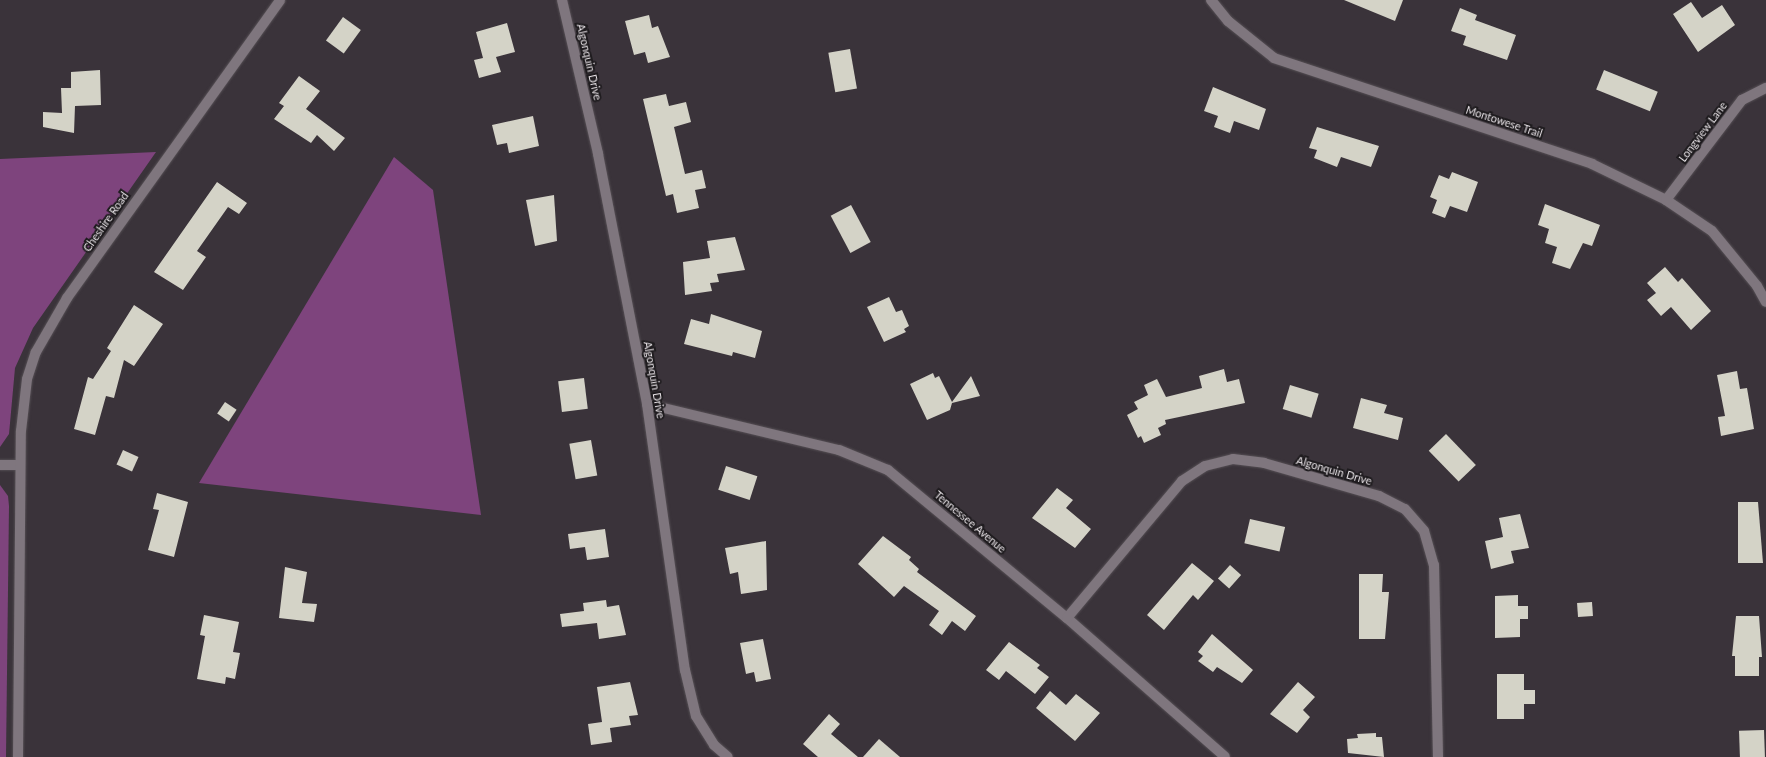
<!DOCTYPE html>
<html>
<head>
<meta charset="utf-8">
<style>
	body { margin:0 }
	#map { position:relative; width:1766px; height:757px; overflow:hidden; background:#3a333a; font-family:Lato,sans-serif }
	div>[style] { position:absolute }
	.green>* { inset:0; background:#7e447d }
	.building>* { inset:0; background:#d4d3c7; transform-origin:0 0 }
	.roads { filter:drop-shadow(0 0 1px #554f54) drop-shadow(0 0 1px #554f54) }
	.minor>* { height:10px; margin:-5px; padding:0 5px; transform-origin:5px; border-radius:5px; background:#7f767e }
	.tertiary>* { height:10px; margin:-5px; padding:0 5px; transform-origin:5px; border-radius:5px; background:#7f767e }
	span { translate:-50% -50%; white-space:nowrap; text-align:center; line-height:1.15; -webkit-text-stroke:4px #1f1c1f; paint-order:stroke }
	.street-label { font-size:11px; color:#e8e3e7 }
</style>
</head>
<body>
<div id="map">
	<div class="green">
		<i style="clip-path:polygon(156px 152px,33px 328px,15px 368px,9px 434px,0 447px,0 159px)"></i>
		<i style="clip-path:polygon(394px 157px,433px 190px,481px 515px,199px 483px)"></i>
		<i style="clip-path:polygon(0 485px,8px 496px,9px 506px,6px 757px,0 757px)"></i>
	</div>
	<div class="building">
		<i style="clip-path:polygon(1344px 0,1403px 0,1395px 21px)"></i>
		<i style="clip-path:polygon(1691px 2px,1702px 18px,1722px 5px,1735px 25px,1698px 52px,1673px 14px)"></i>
		<i style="clip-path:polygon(1460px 8px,1477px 15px,1475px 20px,1516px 35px,1507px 60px,1463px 45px,1466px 36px,1451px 31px)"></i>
		<i style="clip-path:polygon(649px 15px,652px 28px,658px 26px,670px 57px,648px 63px,645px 52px,634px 55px,625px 21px)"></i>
		<i style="left:343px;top:17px;width:22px;height:29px;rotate:36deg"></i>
		<i style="clip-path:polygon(507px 23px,515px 52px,496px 57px,501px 72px,479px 78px,474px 60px,483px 58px,476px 32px)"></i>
		<i style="left:850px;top:49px;width:40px;height:22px;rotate:80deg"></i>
		<i style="clip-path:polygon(100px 70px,101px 105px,75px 106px,74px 133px,43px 127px,43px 112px,62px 113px,61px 88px,71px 88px,71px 72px)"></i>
		<i style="left:1604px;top:70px;width:58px;height:21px;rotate:22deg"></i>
		<i style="clip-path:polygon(299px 76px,320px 91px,306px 109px,345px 138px,334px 151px,317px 135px,311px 143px,274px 119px,284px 106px,279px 103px)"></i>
		<i style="clip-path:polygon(1213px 87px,1266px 109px,1259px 130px,1234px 121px,1230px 133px,1214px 127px,1218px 116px,1204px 111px)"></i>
		<i style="clip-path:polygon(666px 94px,669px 106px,686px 102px,691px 122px,674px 127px,685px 174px,702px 170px,706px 188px,695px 190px,699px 208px,677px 213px,673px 194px,666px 196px,643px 99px)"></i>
		<i style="clip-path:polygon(533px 116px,539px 146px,509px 153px,507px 143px,497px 145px,492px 125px)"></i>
		<i style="clip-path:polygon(1317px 127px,1379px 146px,1371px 167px,1341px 157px,1337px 167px,1314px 158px,1317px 150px,1309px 148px)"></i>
		<i style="clip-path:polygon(1452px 172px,1478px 182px,1467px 212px,1450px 206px,1445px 218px,1432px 213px,1437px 200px,1430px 197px,1439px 175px,1449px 179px)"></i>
		<i style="clip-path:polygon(217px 182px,247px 203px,239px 214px,228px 207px,197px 251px,206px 257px,183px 290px,154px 272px)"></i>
		<i style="clip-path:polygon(554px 195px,557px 241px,535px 246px,526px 200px)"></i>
		<i style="clip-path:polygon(1545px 204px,1600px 225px,1592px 246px,1583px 243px,1570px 269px,1552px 263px,1557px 247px,1545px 243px,1549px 229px,1538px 225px)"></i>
		<i style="left:851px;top:205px;width:42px;height:23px;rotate:62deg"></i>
		<i style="clip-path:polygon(735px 237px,745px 270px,717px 274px,719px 282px,710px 283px,712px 291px,685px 295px,683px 262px,710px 258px,707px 241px)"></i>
		<i style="clip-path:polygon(1665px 267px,1678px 282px,1682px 278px,1711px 311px,1691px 330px,1671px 307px,1661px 316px,1647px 300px,1656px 293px,1647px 283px)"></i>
		<i style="clip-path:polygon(889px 297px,896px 312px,902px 310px,909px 326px,904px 329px,906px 332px,884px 342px,867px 307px)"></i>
		<i style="clip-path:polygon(134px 305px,163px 324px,134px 366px,124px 360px,114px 398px,106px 396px,95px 435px,74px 429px,88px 377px,93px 379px,111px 351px,107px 348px)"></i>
		<i style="clip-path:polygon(711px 314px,762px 331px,755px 358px,733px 352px,732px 356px,684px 344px,691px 319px,709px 324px)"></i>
		<i style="clip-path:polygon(1224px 369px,1227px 382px,1239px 379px,1245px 403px,1165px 420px,1166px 424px,1158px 428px,1161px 435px,1144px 443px,1141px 436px,1138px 438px,1127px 415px,1138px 409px,1134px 402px,1148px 395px,1144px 385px,1157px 379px,1166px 397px,1202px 388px,1199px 376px)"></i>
		<i style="clip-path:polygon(1737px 371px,1740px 389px,1747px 388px,1754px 429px,1721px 436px,1718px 417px,1725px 416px,1717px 375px)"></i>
		<i style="clip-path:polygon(933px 373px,935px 378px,939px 376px,952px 402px,971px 376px,980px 396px,952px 403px,950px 410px,927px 420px,910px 384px)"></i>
		<i style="left:584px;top:378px;width:31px;height:26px;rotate:83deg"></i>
		<i style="left:1290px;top:385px;width:30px;height:25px;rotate:17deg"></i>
		<i style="clip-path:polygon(1361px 398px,1387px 405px,1384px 413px,1403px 418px,1398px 440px,1353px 428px)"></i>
		<i style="left:225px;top:402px;width:14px;height:14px;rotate:34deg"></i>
		<i style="left:1446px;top:434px;width:43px;height:24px;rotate:46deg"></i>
		<i style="left:591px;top:440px;width:36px;height:22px;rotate:80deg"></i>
		<i style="left:123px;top:450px;width:17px;height:16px;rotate:24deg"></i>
		<i style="left:726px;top:466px;width:33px;height:25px;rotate:18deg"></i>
		<i style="clip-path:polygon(1057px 488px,1073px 500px,1066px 508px,1091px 529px,1075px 548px,1032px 518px)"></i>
		<i style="clip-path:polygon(157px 493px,188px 502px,174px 557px,148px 550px,159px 510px,153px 509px)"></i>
		<i style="clip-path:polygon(1738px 502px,1758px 502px,1763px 563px,1738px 563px)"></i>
		<i style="clip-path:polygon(1520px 514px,1529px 548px,1511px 551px,1514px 563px,1491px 569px,1485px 541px,1503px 537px,1499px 518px)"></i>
		<i style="left:1250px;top:519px;width:36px;height:25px;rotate:13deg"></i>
		<i style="clip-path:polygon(605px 529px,609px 557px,587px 560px,585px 547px,570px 549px,568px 534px)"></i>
		<i style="clip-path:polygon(883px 536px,911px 557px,909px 560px,919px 569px,917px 572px,976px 616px,965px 631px,952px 621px,942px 635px,929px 625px,939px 611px,904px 586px,894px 597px,858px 564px)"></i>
		<i style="clip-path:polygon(766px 541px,767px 590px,741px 594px,738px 572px,730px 574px,725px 548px)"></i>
		<i style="clip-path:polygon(1192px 563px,1214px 581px,1198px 600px,1193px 595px,1164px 630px,1147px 615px)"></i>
		<i style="left:1230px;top:565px;width:15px;height:18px;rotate:42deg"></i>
		<i style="clip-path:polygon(285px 567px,307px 572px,302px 603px,317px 604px,314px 622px,279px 618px)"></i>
		<i style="clip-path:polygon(1359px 574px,1383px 574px,1382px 592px,1389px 592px,1385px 639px,1359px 639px)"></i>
		<i style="clip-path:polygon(1518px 595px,1518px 606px,1528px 606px,1528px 619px,1520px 619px,1520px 637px,1495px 638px,1495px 596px)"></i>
		<i style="clip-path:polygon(606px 600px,607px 607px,619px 605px,626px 635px,599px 639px,597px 623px,562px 627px,560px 614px,584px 611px,583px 603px)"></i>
		<i style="left:1592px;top:602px;width:14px;height:15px;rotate:86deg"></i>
		<i style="clip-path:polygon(204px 615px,239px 622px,233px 652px,240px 653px,235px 679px,226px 677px,225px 684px,197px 679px,205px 636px,200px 635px)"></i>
		<i style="clip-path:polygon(1736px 616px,1759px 616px,1762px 657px,1759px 657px,1759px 676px,1735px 676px,1735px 656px,1732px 656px)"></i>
		<i style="clip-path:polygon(1212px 634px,1253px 670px,1242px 683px,1217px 667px,1213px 672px,1198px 661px,1203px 656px,1198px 652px)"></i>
		<i style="clip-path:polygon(763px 639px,771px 679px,756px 682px,754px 672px,746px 674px,740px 643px)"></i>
		<i style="clip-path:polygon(1009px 642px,1040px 665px,1037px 668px,1049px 677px,1035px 694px,1006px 671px,999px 680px,986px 670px)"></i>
		<i style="clip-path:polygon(1497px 674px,1524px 674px,1524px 690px,1535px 690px,1535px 704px,1524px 704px,1524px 719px,1497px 719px)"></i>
		<i style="clip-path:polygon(630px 682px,638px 715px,629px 716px,631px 725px,610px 728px,612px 742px,591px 745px,588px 724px,602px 722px,597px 687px)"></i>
		<i style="clip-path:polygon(1298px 682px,1315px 697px,1303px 710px,1310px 717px,1297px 733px,1270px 714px)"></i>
		<i style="clip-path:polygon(1050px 691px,1066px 705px,1076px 694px,1100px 713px,1075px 741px,1036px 708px)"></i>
		<i style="clip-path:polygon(829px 714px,840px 724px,831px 734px,858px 757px,818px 757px,803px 744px)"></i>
		<i style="left:1764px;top:730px;width:27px;height:25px;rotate:88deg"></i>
		<i style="clip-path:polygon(1376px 733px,1376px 737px,1382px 737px,1384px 757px,1348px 753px,1347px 739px,1358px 738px,1357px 734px)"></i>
		<i style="clip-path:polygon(879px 739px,900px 757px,863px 757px)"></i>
	</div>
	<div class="roads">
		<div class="minor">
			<i style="left:562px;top:0;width:158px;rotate:76.8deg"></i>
			<i style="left:598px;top:154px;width:255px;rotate:78.9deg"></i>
			<i style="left:647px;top:404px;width:269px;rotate:81.9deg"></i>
			<i style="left:685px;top:670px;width:47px;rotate:76.6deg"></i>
			<i style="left:696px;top:716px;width:34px;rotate:58deg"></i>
			<i style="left:714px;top:745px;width:18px;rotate:41deg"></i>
			<i style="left:1211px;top:0;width:27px;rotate:51deg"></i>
			<i style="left:1228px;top:21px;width:59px;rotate:38.8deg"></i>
			<i style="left:1274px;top:58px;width:335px;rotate:18.4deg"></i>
			<i style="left:1592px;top:164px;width:82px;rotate:25.9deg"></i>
			<i style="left:1666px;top:200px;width:55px;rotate:34deg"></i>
			<i style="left:1712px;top:231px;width:71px;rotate:50.7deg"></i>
			<i style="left:1757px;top:286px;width:18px;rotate:61deg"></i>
			<i style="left:1666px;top:200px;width:126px;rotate:-52.8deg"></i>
			<i style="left:1742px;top:100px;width:27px;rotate:-27deg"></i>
			<i style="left:647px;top:404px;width:197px;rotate:13.5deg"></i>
			<i style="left:839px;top:450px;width:53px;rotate:22.2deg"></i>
			<i style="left:888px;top:470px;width:232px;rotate:39.6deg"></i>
			<i style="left:1067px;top:618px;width:210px;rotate:41.3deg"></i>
			<i style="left:0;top:465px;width:20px"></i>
			<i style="left:1067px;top:618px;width:179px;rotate:-50deg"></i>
			<i style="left:1182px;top:481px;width:27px;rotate:-33deg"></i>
			<i style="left:1205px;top:466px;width:29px;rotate:-14deg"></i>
			<i style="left:1233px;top:459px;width:31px;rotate:7deg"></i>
			<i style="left:1264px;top:463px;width:120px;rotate:16deg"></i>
			<i style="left:1379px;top:496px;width:29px;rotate:27deg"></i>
			<i style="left:1405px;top:509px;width:29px;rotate:49deg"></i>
			<i style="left:1424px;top:531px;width:35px;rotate:74deg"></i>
			<i style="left:1434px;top:565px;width:192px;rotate:88.8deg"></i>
		</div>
		<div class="tertiary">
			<i style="left:18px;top:757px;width:326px;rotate:-89.5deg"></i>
			<i style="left:21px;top:431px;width:52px;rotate:-83.4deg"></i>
			<i style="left:27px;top:379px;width:28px;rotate:-72deg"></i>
			<i style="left:36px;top:352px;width:62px;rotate:-60.1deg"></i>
			<i style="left:67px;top:298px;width:366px;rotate:-54.4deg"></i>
		</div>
	</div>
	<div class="street-label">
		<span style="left:589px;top:62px;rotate:77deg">Algonquin Drive</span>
		<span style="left:1504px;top:122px;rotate:18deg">Montowese Trail</span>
		<span style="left:1703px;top:132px;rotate:-53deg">Longview Lane</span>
		<span style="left:106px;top:222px;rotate:-55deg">Cheshire Road</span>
		<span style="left:654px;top:380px;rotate:80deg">Algonquin Drive</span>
		<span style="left:1334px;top:471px;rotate:16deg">Algonquin Drive</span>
		<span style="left:970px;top:522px;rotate:40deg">Tennessee Avenue</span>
	</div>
</div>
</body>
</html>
